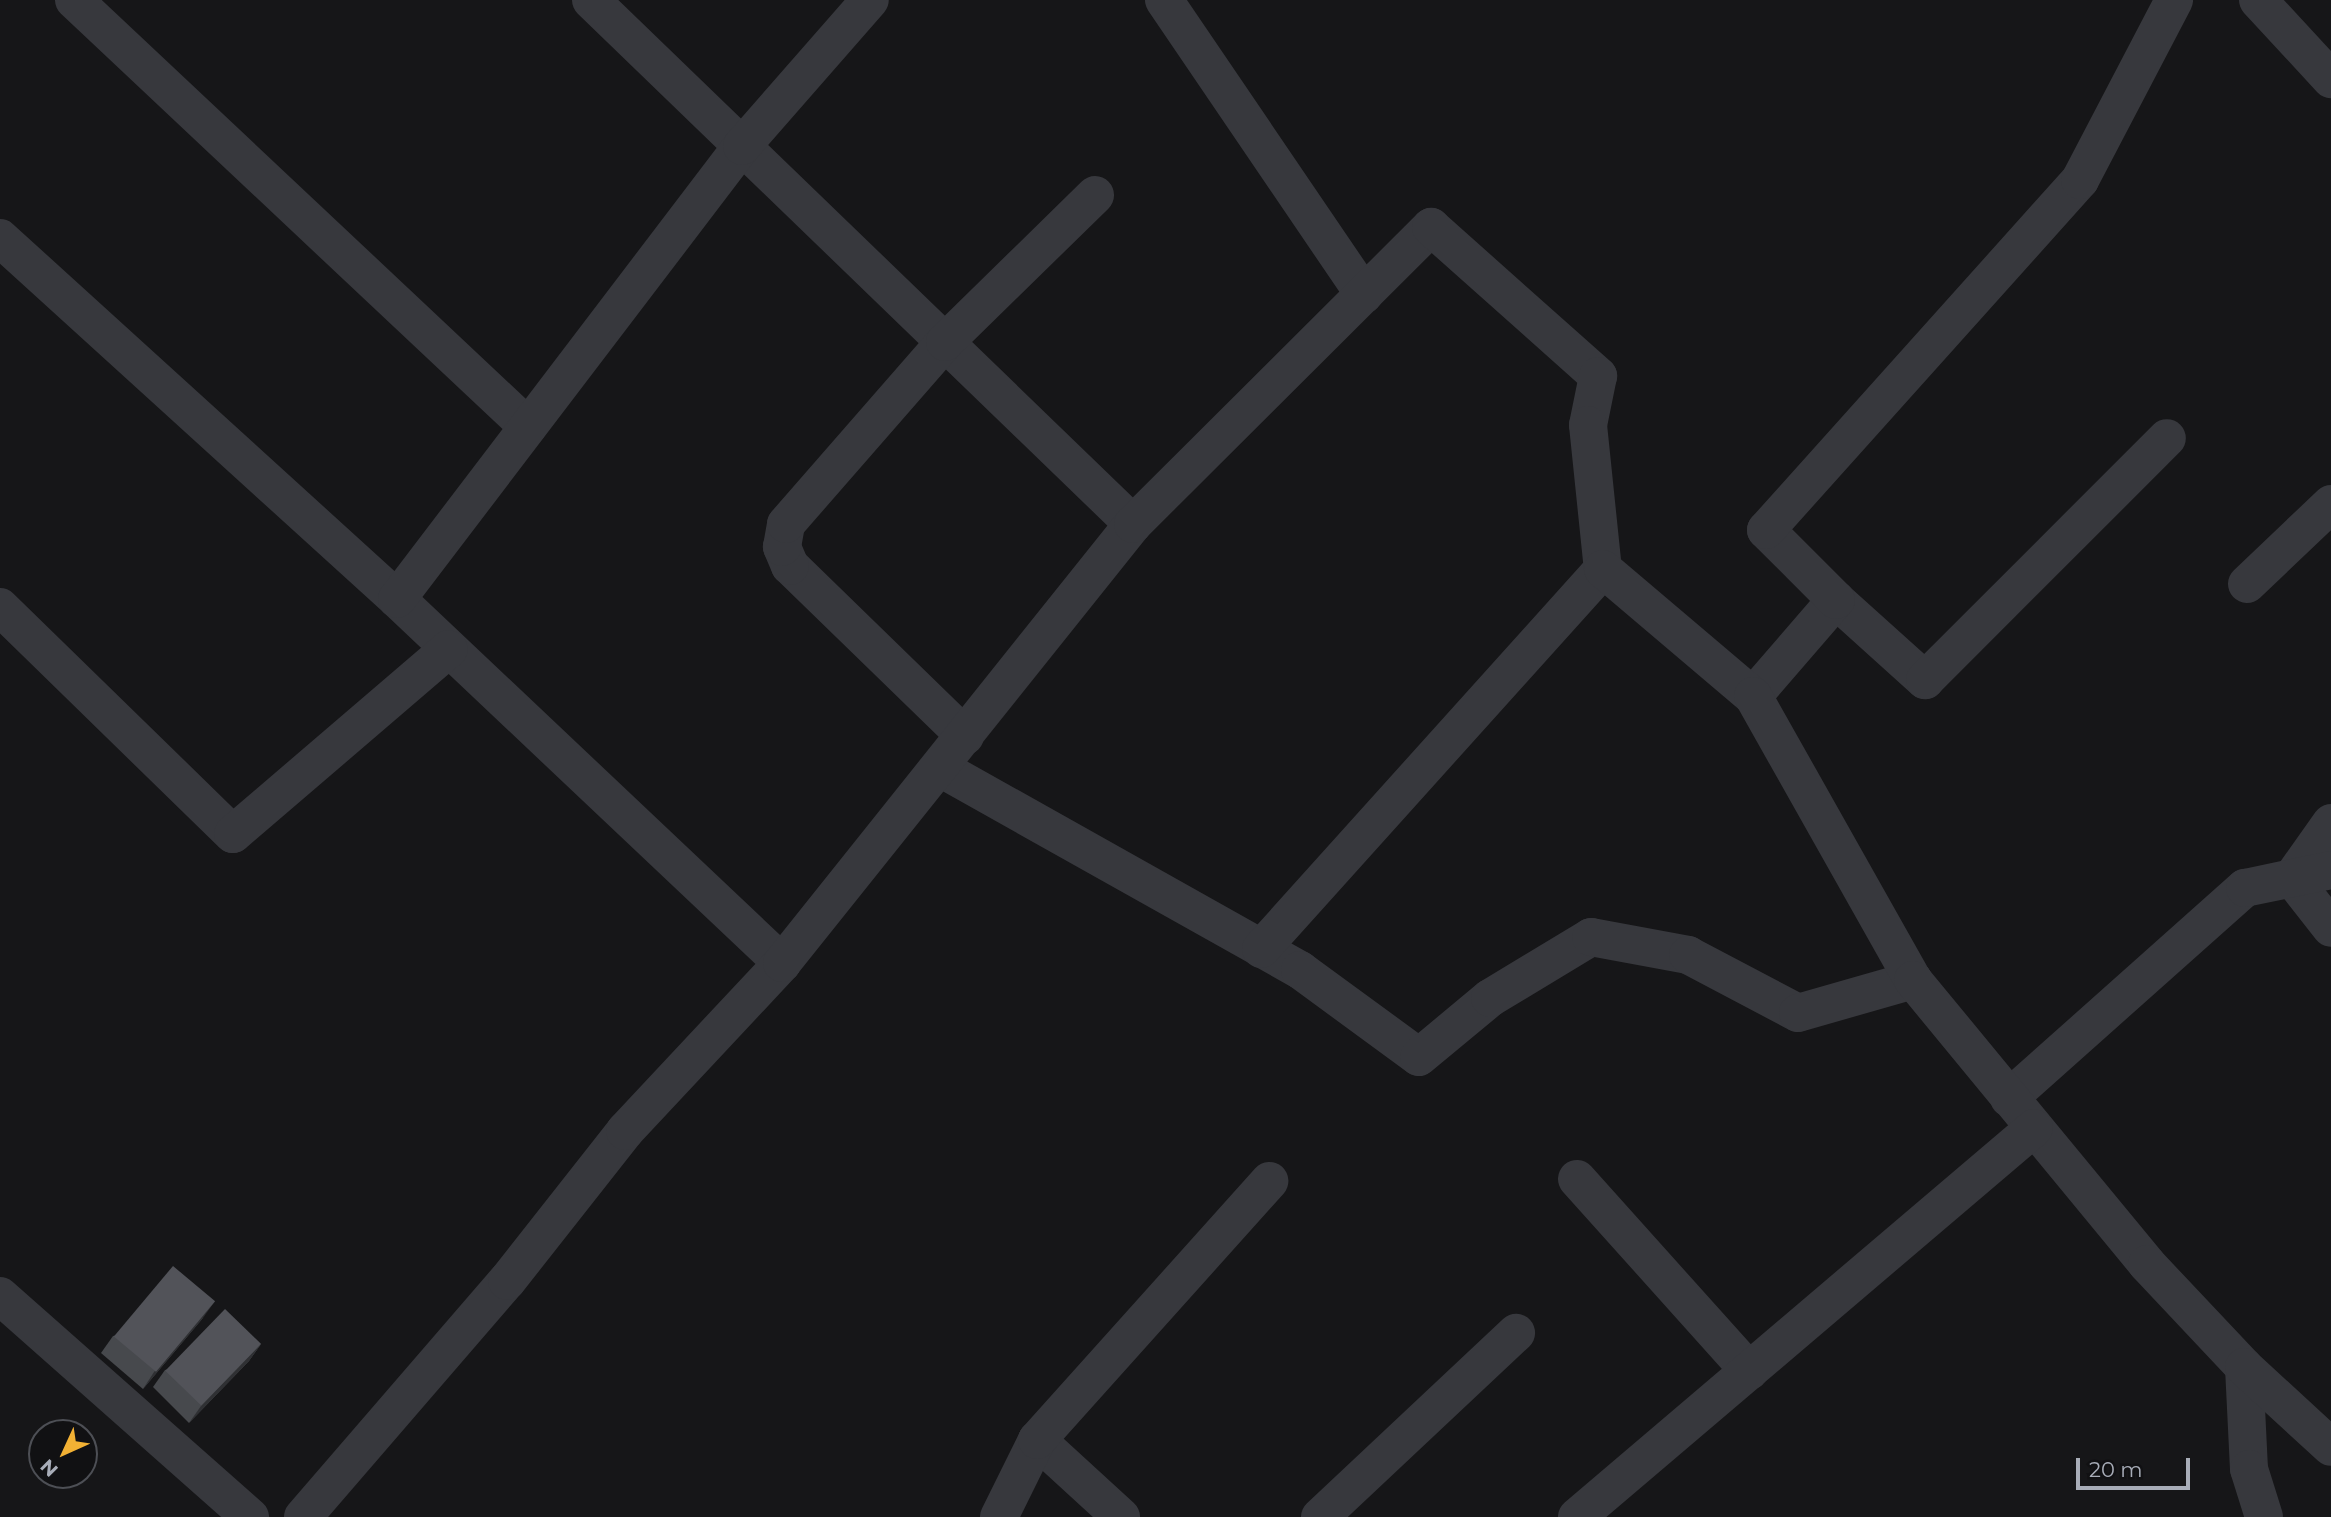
<!DOCTYPE html>
<html>
<head>
<meta charset="utf-8">
<style>
	body { margin:0 }
	#map { position:relative; width:2331px; height:1517px; overflow:hidden; background:#161618; font-family:Montserrat,sans-serif }
	div>[style] { position:absolute }
	.minor>* { height:38px; margin:-19px; padding:0 19px; transform-origin:19px; border-radius:19px; background:#37383d }
	.wall>* { inset:0; background:#47494d }
	.shaded-wall>* { inset:0; background:#2f3033 }
	.building>* { inset:0; background:#525359; transform-origin:0 0 }
	span { translate:-50% -50%; white-space:nowrap; text-align:center; line-height:1.15; -webkit-text-stroke:6px #111113; paint-order:stroke }
	.north { position:absolute; left:28px; top:1419px; width:70px; height:70px; box-sizing:border-box; background:#111113; border:2px solid #4d4f55; border-radius:50%; rotate:225deg; font-size:19px; font-weight:700; line-height:28px; text-align:center; color:#a8adb8 }
	.north::after { content:''; display:block; margin:auto; width:24px; height:32px; background:#f2b134; clip-path:polygon(50% 0,100% 100%,50% 72%,0 100%) }
	.scale { position:absolute; left:2076px; top:1458px; width:114px; height:32px; box-sizing:border-box; border:4px solid #a8adb8; border-top:0; padding-left:9px; font-size:21px; line-height:24px; white-space:nowrap; color:#a8adb8; -webkit-text-stroke:5px #111113; paint-order:stroke }
</style>
</head>
<body>
<div id="map">
	<div class="minor">
		<i style="left:74px;top:0;width:623px;rotate:43.24deg"></i>
		<i style="left:591px;top:0;width:754px;rotate:44.03deg"></i>
		<i style="left:1164px;top:0;width:356px;rotate:55.8deg"></i>
		<i style="left:2258px;top:0;width:108px;rotate:47.3deg"></i>
		<i style="left:0;top:238px;width:537px;rotate:42.28deg"></i>
		<i style="left:397px;top:599px;width:530px;rotate:43.39deg"></i>
		<i style="left:2247px;top:584px;width:116px;rotate:-43.6deg"></i>
		<i style="left:397px;top:599px;width:569px;rotate:-52.71deg"></i>
		<i style="left:742px;top:146px;width:194px;rotate:-48.8deg"></i>
		<i style="left:1836px;top:600px;width:120px;rotate:42deg"></i>
		<i style="left:1925px;top:680px;width:342px;rotate:-45deg"></i>
		<i style="left:0;top:607px;width:325px;rotate:44.3deg"></i>
		<i style="left:233px;top:834px;width:284px;rotate:-40.6deg"></i>
		<i style="left:1753px;top:696px;width:127px;rotate:-49.2deg"></i>
		<i style="left:1836px;top:600px;width:99px;rotate:-135deg"></i>
		<i style="left:1766px;top:530px;width:470px;rotate:-48.1deg"></i>
		<i style="left:2080px;top:180px;width:203px;rotate:-62.4deg"></i>
		<i style="left:965px;top:736px;width:244px;rotate:-135.8deg"></i>
		<i style="left:790px;top:566px;width:21px;rotate:-113deg"></i>
		<i style="left:782px;top:547px;width:23px;rotate:-80deg"></i>
		<i style="left:786px;top:524px;width:242px;rotate:-48.9deg"></i>
		<i style="left:945px;top:342px;width:210px;rotate:-44.4deg"></i>
		<i style="left:940px;top:768px;width:413px;rotate:29.3deg"></i>
		<i style="left:1300px;top:970px;width:147px;rotate:36.2deg"></i>
		<i style="left:1419px;top:1057px;width:92px;rotate:-39.7deg"></i>
		<i style="left:1490px;top:998px;width:118px;rotate:-31.1deg"></i>
		<i style="left:1591px;top:937px;width:99px;rotate:10.5deg"></i>
		<i style="left:1688px;top:955px;width:124px;rotate:27.8deg"></i>
		<i style="left:1798px;top:1013px;width:120px;rotate:-16deg"></i>
		<i style="left:2331px;top:823px;width:67px;rotate:125.3deg"></i>
		<i style="left:2292px;top:878px;width:63px;rotate:52deg"></i>
		<i style="left:1261px;top:949px;width:511px;rotate:-48.01deg"></i>
		<i style="left:2009px;top:1098px;width:316px;rotate:-41.7deg"></i>
		<i style="left:2245px;top:888px;width:88px;rotate:-11.8deg"></i>
		<i style="left:1577px;top:1179px;width:258px;rotate:48.1deg"></i>
		<i style="left:0;top:1296px;width:334px;rotate:41.5deg"></i>
		<i style="left:2244px;top:1367px;width:102px;rotate:87.2deg"></i>
		<i style="left:2249px;top:1469px;width:50px;rotate:72.6deg"></i>
		<i style="left:1037px;top:1440px;width:114px;rotate:42.5deg"></i>
		<i style="left:303px;top:1517px;width:312px;rotate:-49.2deg"></i>
		<i style="left:507px;top:1281px;width:191px;rotate:-51.8deg"></i>
		<i style="left:625px;top:1131px;width:230px;rotate:-46.9deg"></i>
		<i style="left:782px;top:963px;width:562px;rotate:-51.36deg"></i>
		<i style="left:1133px;top:524px;width:421px;rotate:-44.9deg"></i>
		<i style="left:1431px;top:227px;width:224px;rotate:41.7deg"></i>
		<i style="left:1598px;top:376px;width:50px;rotate:101.5deg"></i>
		<i style="left:1588px;top:425px;width:145px;rotate:84.1deg"></i>
		<i style="left:1603px;top:569px;width:197px;rotate:40.3deg"></i>
		<i style="left:1753px;top:696px;width:326px;rotate:60.6deg"></i>
		<i style="left:1913px;top:980px;width:368px;rotate:50.5deg"></i>
		<i style="left:2147px;top:1264px;width:141px;rotate:46.7deg"></i>
		<i style="left:2244px;top:1367px;width:118px;rotate:42.6deg"></i>
		<i style="left:999px;top:1517px;width:86px;rotate:-63.7deg"></i>
		<i style="left:1037px;top:1440px;width:348px;rotate:-48.1deg"></i>
		<i style="left:1320px;top:1517px;width:269px;rotate:-43.2deg"></i>
		<i style="left:1577px;top:1517px;width:600px;rotate:-40.4deg"></i>
	</div>
	<div class="wall">
		<i style="clip-path:polygon(203px 1318px,143px 1389px,101px 1353px,113px 1336px)"></i>
		<i style="clip-path:polygon(261px 1344px,249px 1361px,189px 1423px,153px 1387px,165px 1370px)"></i>
	</div>
	<div class="shaded-wall">
		<i style="clip-path:polygon(215px 1301px,203px 1318px,143px 1389px,154px 1372px)"></i>
		<i style="clip-path:polygon(261px 1344px,249px 1361px,189px 1423px,201px 1406px)"></i>
	</div>
	<div class="building">
		<i style="left:173px;top:1266px;width:55px;height:92px;rotate:40deg"></i>
		<i style="left:225px;top:1309px;width:50px;height:86px;rotate:44deg"></i>
	</div>
	<div class="north">N</div>
	<div class="scale">20 m</div>
</div>
</body>
</html>
